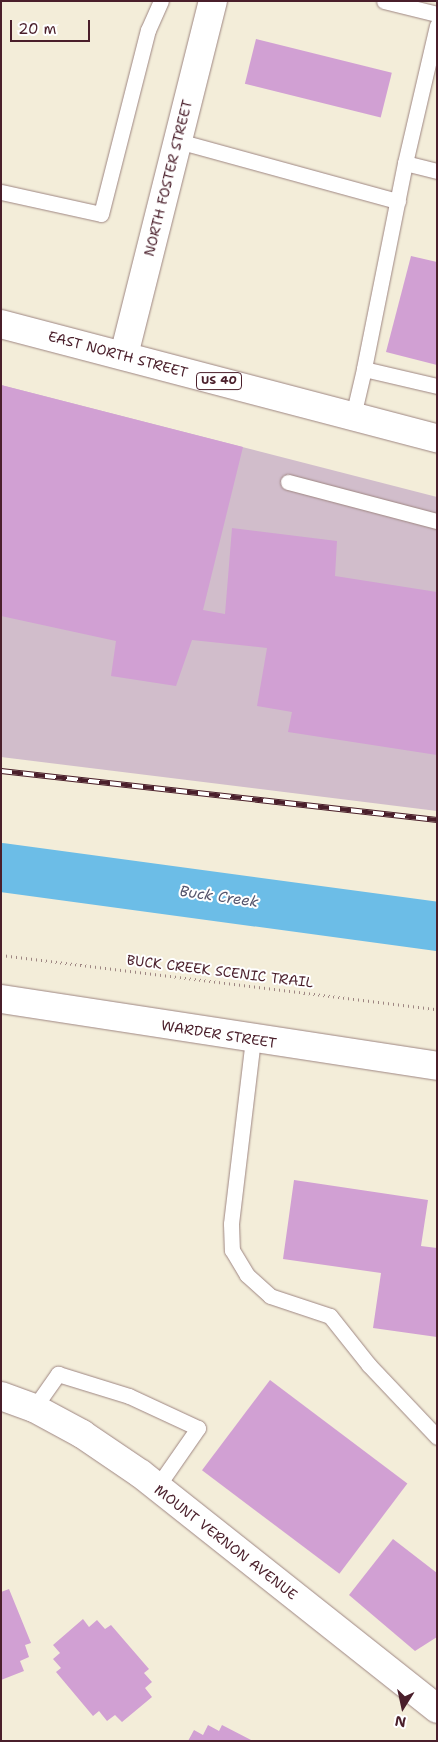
<!DOCTYPE html>
<html>
<head>
<meta charset="utf-8">
<style>
	body { margin:0 }
	#map { position:relative; width:438px; height:1742px; overflow:hidden; background:#f3edd9; font-family:"Shantell Sans",sans-serif }
	div>[style] { position:absolute }
	.industrial>* { inset:0; background:#d1bdcb }
	.river>* { height:49px; margin:-24.5px; padding:0 24.5px; transform-origin:24.5px; border-radius:24.5px; background:#6cbde7 }
	.building>* { inset:0; background:#d1a0d3; transform-origin:0 0 }
	.path>* { height:3px; margin-top:-1.5px; transform-origin:0; background:repeating-linear-gradient(90deg,#9e8682 0 1px,transparent 0 5px) }
	.roads { filter:drop-shadow(0 0 1px #9e8682) drop-shadow(0 0 1px #9e8682) }
	.service>* { height:15px; margin:-7.5px; padding:0 7.5px; transform-origin:7.5px; border-radius:7.5px; background:#fff }
	.minor>* { height:28px; margin:-14px; padding:0 14px; transform-origin:14px; border-radius:14px; background:#fff }
	.primary>* { height:28px; margin:-14px; padding:0 14px; transform-origin:14px; border-radius:14px; background:#fff }
	.rail>* { height:5.5px; margin-top:-2.75px; transform-origin:0; background:repeating-linear-gradient(90deg,#fff 0 11px,#4a1f2b 0 22px); box-sizing:border-box; border-block:1px solid #4a1f2b }
	span { translate:-50% -50%; white-space:nowrap; text-align:center; line-height:1.15; -webkit-text-stroke:4px #fff; paint-order:stroke }
	.shield-label span { padding:1px 4px; background:#fff; border:1px solid; border-radius:4px; -webkit-text-stroke-width:0 }
	.shield-label { font-size:12px; color:#4a1f2b; font-weight:700 }
	.street-label { font-size:14px; color:#4a1f2b }
	.water-label { font-size:15px; color:#56566d; font-style:italic }
	.frame { position:absolute; inset:0; border:2px solid #4a1f2b; pointer-events:none }
	.north { position:absolute; left:378px; top:1682px; width:50px; height:50px; -webkit-text-stroke:4px #fff; paint-order:stroke; rotate:190deg; font-size:14px; font-weight:700; line-height:20px; text-align:center; color:#4a1f2b }
	.north::after { content:''; display:block; margin:auto; width:18px; height:22px; background:#4a1f2b; clip-path:polygon(50% 0,100% 100%,50% 72%,0 100%) }
	.scale { position:absolute; left:10px; top:20px; width:80px; height:22px; box-sizing:border-box; border:2px solid #4a1f2b; border-top:0; padding-left:6px; font-size:15px; line-height:18px; white-space:nowrap; color:#4a1f2b; -webkit-text-stroke:4px #fff; paint-order:stroke }
</style>
</head>
<body>
<div id="map">
	<div class="industrial">
		<i style="clip-path:polygon(1px 385px,437px 497px,437px 811px,1px 757px)"></i>
	</div>
	<div class="river">
		<i style="left:1px;top:867px;width:440px;rotate:7.7deg"></i>
	</div>
	<div class="building">
		<i style="left:256px;top:39px;width:140px;height:46px;rotate:14deg"></i>
		<i style="clip-path:polygon(411px 256px,437px 262px,437px 365px,386px 352px)"></i>
		<i style="clip-path:polygon(1px 385px,243px 447px,203px 610px,225px 614px,232px 528px,337px 541px,335px 576px,437px 592px,437px 755px,288px 732px,292px 712px,257px 706px,267px 648px,192px 640px,176px 686px,111px 676px,116px 641px,1px 616px)"></i>
		<i style="clip-path:polygon(294px 1180px,428px 1200px,421px 1246px,437px 1248px,437px 1337px,373px 1328px,381px 1273px,283px 1259px)"></i>
		<i style="left:270px;top:1380px;width:172px;height:113px;rotate:37deg"></i>
		<i style="clip-path:polygon(393px 1539px,437px 1573px,437px 1637px,415px 1651px,349px 1595px)"></i>
		<i style="clip-path:polygon(9px 1589px,31px 1643px,25px 1645px,29px 1657px,20px 1661px,24px 1671px,1px 1680px,1px 1592px)"></i>
		<i style="clip-path:polygon(83px 1619px,89px 1627px,97px 1620px,105px 1629px,111px 1625px,149px 1669px,144px 1673px,152px 1682px,145px 1688px,152px 1697px,122px 1722px,115px 1715px,107px 1721px,99px 1711px,93px 1716px,56px 1672px,61px 1668px,53px 1659px,60px 1653px,53px 1645px)"></i>
		<i style="clip-path:polygon(208px 1725px,219px 1731px,222px 1725px,253px 1741px,188px 1741px,194px 1730px,203px 1735px)"></i>
	</div>
	<div class="path">
		<i style="left:1px;top:955px;width:439px;rotate:7.1deg"></i>
	</div>
	<div class="roads">
		<div class="service">
			<i style="left:384px;top:1px;width:55px;rotate:13.8deg"></i>
			<i style="left:178px;top:141px;width:228px;rotate:15.3deg"></i>
			<i style="left:405px;top:163px;width:141px;rotate:-76.9deg"></i>
			<i style="left:437px;top:171px;width:33px;rotate:-166deg"></i>
			<i style="left:405px;top:163px;width:210px;rotate:101.3deg"></i>
			<i style="left:364px;top:369px;width:75px;rotate:13.1deg"></i>
			<i style="left:1px;top:192px;width:102px;rotate:12.4deg"></i>
			<i style="left:101px;top:214px;width:190px;rotate:-75.7deg"></i>
			<i style="left:148px;top:30px;width:32px;rotate:-66deg"></i>
			<i style="left:353px;top:416px;width:48px;rotate:-76.8deg"></i>
			<i style="left:288px;top:482px;width:154px;rotate:14.7deg"></i>
			<i style="left:253px;top:1039px;width:186px;rotate:96.8deg"></i>
			<i style="left:231px;top:1224px;width:26px;rotate:88deg"></i>
			<i style="left:232px;top:1250px;width:29px;rotate:59deg"></i>
			<i style="left:247px;top:1275px;width:31px;rotate:42deg"></i>
			<i style="left:270px;top:1296px;width:63px;rotate:18.4deg"></i>
			<i style="left:330px;top:1316px;width:63px;rotate:51.5deg"></i>
			<i style="left:369px;top:1365px;width:99px;rotate:46.6deg"></i>
			<i style="left:34px;top:1408px;width:42px;rotate:-54.8deg"></i>
			<i style="left:58px;top:1374px;width:74px;rotate:17.2deg"></i>
			<i style="left:129px;top:1396px;width:76px;rotate:24.9deg"></i>
			<i style="left:198px;top:1428px;width:72px;rotate:124.8deg"></i>
		</div>
		<div class="minor">
			<i style="left:124px;top:355px;width:365px;rotate:-75.9deg"></i>
			<i style="left:1px;top:999px;width:441px;rotate:8.7deg"></i>
			<i style="left:1px;top:1396px;width:35px;rotate:20deg"></i>
			<i style="left:34px;top:1408px;width:55px;rotate:28.4deg"></i>
			<i style="left:82px;top:1434px;width:71px;rotate:34.1deg"></i>
			<i style="left:141px;top:1474px;width:378px;rotate:38.4deg"></i>
		</div>
		<div class="primary">
			<i style="left:1px;top:324px;width:451px;rotate:14.7deg"></i>
		</div>
	</div>
	<div class="rail">
		<i style="left:1px;top:771px;width:439px;rotate:6.4deg"></i>
	</div>
	<div class="shield-label">
		<span style="left:219px;top:381px">US 40</span>
	</div>
	<div class="street-label">
		<span style="left:168px;top:178px;rotate:-76deg">NORTH FOSTER STREET</span>
		<span style="left:118px;top:354px;rotate:15deg">EAST NORTH STREET</span>
		<span style="left:220px;top:971px;rotate:7deg">BUCK CREEK SCENIC TRAIL</span>
		<span style="left:219px;top:1034px;rotate:9deg">WARDER STREET</span>
		<span style="left:226px;top:1542px;rotate:38deg">MOUNT VERNON AVENUE</span>
	</div>
	<div class="water-label">
		<span style="left:219px;top:897px;rotate:8deg">Buck Creek</span>
	</div>
	<div class="frame"></div>
	<div class="north">N</div>
	<div class="scale">20 m</div>
</div>
</body>
</html>
